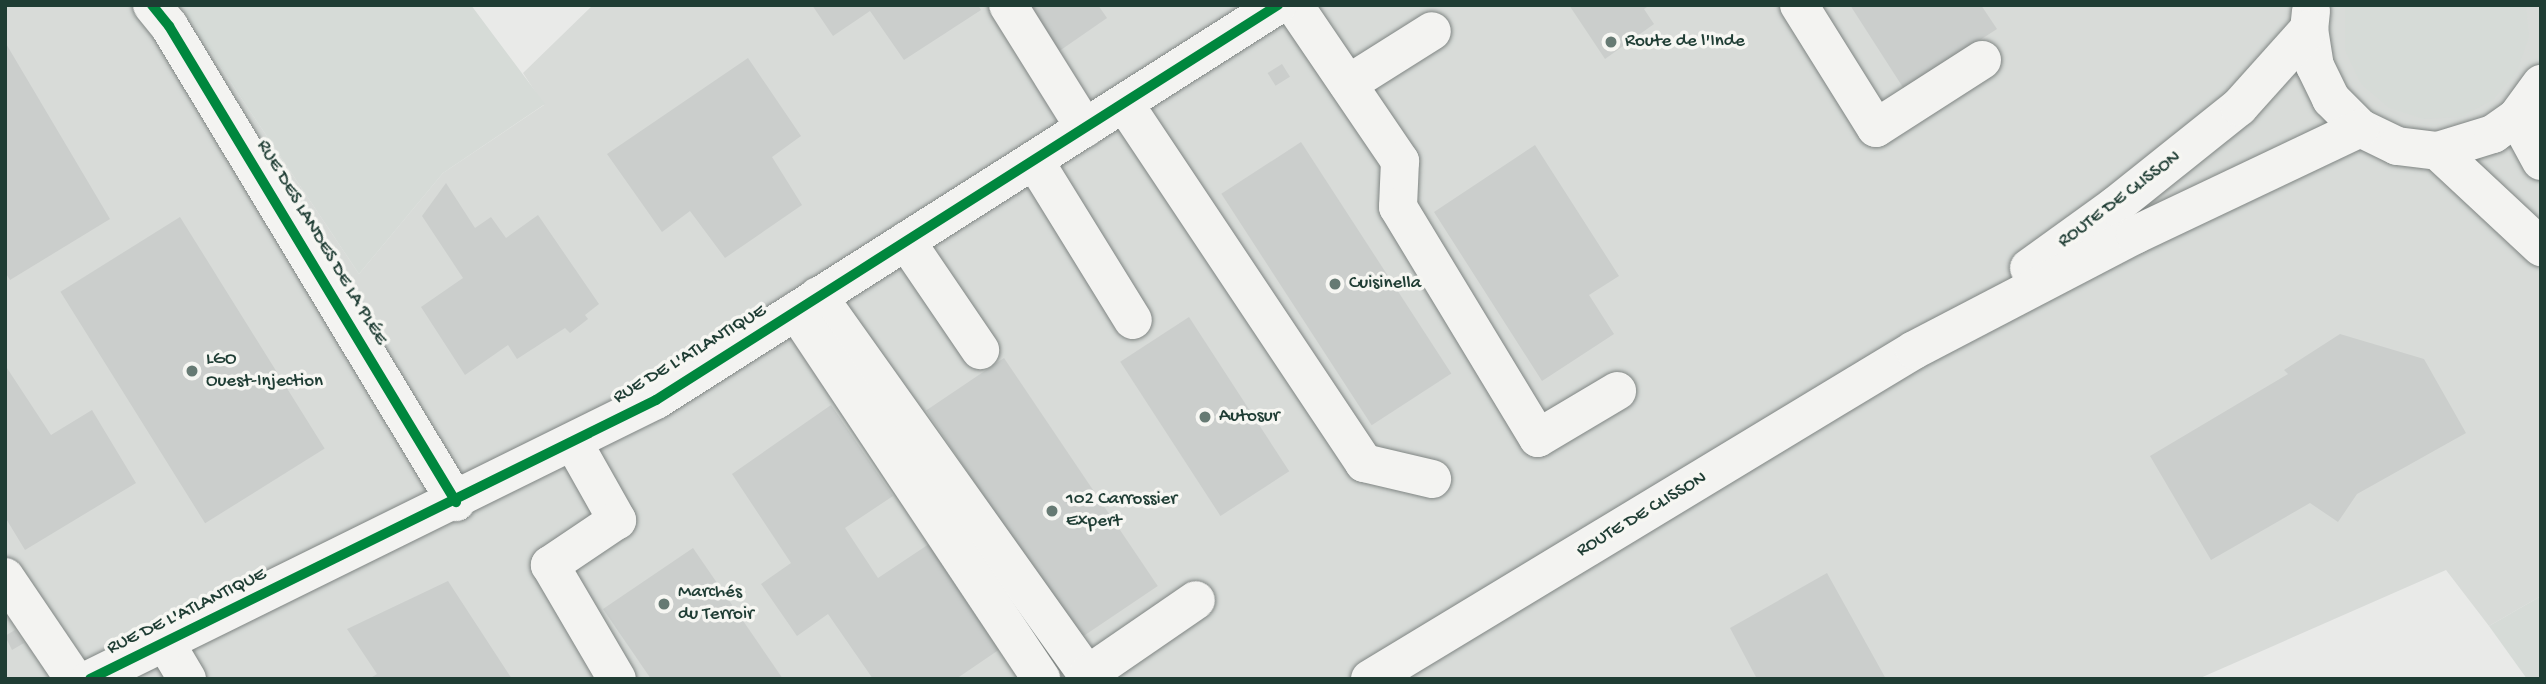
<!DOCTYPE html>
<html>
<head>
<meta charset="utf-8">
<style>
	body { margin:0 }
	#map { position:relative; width:2546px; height:684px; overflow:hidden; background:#e9eae8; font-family:"Gochi Hand",sans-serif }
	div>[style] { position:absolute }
	.built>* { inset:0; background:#d8dbd8 }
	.green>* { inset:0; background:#d6dbd7 }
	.building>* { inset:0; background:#cbcecc; transform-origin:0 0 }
	.roads { filter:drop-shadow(0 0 2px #7f8583) drop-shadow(0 0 2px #7f8583) }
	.minor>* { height:38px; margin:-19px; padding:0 19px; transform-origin:19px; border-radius:19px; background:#f3f3f1 }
	.major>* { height:38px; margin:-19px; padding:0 19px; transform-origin:19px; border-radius:19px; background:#f3f3f1 }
	.cycleway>* { height:10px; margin:-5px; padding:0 5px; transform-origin:5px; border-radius:5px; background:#00873e }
	.dots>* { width:19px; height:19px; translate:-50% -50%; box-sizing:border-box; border:4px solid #f6f6f2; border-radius:50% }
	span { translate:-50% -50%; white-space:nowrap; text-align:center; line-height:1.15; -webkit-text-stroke:7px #f6f6f2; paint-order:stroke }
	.poi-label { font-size:19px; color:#1f3d34 }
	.left { translate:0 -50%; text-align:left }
	.street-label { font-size:19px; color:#1f3d34 }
	.frame { position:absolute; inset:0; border:7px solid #1f3d34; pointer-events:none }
</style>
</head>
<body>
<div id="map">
	<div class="built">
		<i style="clip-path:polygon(5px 5px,179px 5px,359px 274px,443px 173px,544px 105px,523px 73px,593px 5px,2541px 5px,2541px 596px,2489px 626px,2446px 570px,2198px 679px,5px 679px)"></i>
	</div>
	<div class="green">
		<i style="clip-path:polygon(179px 5px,471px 5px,545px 104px,443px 173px,359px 274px)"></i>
		<i style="clip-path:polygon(2345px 5px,2526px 5px,2529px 37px,2517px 72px,2493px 100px,2461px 117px,2424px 119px,2389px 108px,2361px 84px,2345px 51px)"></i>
		<i style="clip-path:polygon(2541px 596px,2541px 679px,2527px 679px,2489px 626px)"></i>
	</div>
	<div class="building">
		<i style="clip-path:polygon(812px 5px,978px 5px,981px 10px,904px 60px,870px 11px,833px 36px)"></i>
		<i style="clip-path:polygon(1021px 5px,1098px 5px,1107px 18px,1055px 54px)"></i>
		<i style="clip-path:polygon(1569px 5px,1650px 5px,1644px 9px,1654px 24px,1605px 59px)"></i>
		<i style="clip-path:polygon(1850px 5px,1981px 5px,1997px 29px,1904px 89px)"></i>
		<i style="clip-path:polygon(5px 42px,110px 219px,10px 280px,5px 272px)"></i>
		<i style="clip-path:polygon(748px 58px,801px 136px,772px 157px,802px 205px,725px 258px,690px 211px,662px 232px,607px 154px)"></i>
		<i style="left:1282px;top:64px;width:15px;height:17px;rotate:58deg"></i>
		<i style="left:1301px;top:142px;width:276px;height:95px;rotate:57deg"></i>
		<i style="clip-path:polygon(1535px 145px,1619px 276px,1589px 295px,1614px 334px,1542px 381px,1434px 212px)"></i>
		<i style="clip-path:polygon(446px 183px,475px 228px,491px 217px,506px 238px,538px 215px,599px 304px,585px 315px,588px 319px,570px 333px,565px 328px,517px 359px,508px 345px,465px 375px,421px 307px,463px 278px,422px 216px)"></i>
		<i style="left:180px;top:217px;width:273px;height:141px;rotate:58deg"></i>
		<i style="left:1189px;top:317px;width:184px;height:82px;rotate:57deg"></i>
		<i style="clip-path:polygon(2340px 334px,2424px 359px,2466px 433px,2357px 494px,2338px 522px,2310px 503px,2211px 560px,2150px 456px,2288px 374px,2284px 370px)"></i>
		<i style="left:1004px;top:358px;width:275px;height:94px;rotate:56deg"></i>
		<i style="clip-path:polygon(5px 365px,51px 435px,92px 410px,136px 483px,25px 550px,5px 517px)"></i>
		<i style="clip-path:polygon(831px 405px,893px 496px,845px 528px,878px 578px,929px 544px,1000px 649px,956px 679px,873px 679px,828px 614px,797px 636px,761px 584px,791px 563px,732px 474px)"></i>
		<i style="clip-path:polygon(693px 548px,783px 679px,651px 679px,603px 609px)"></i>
		<i style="clip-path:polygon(1827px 573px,1886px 679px,1757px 679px,1730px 628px)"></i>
		<i style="clip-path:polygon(448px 581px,512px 679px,369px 679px,377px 674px,347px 629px)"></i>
		<i style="clip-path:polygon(15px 630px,24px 643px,12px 650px,5px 636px)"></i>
	</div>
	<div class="roads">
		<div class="minor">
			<i style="left:152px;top:5px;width:27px;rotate:51deg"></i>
			<i style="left:169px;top:26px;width:556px;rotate:58.91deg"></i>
			<i style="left:1008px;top:5px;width:145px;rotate:58deg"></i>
			<i style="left:1294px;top:5px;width:189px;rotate:55.8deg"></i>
			<i style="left:1400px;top:161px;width:46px;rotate:92.5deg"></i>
			<i style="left:1398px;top:207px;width:270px;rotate:58.8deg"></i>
			<i style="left:1538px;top:438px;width:92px;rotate:-30.7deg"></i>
			<i style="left:1799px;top:5px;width:145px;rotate:58deg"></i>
			<i style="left:1876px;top:128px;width:126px;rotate:-32.7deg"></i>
			<i style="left:1348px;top:84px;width:99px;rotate:-32.2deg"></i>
			<i style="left:1124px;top:103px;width:433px;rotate:56.3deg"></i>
			<i style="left:1364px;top:463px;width:70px;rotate:13.2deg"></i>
			<i style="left:1034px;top:160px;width:188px;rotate:58.3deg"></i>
			<i style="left:906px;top:241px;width:132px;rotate:55.8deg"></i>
			<i style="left:818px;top:296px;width:465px;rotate:54.6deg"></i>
			<i style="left:1087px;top:675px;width:132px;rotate:-34.5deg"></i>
			<i style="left:796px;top:311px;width:442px;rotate:56.3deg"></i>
			<i style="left:573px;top:442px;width:90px;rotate:60.6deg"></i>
			<i style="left:617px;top:520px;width:81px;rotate:146.1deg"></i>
			<i style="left:550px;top:565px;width:132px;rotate:59.6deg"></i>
			<i style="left:5px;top:577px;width:123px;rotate:55.9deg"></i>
			<i style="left:165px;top:642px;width:43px;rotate:59.3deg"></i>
			<i style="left:90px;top:679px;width:631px;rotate:-26.24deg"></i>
			<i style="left:656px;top:400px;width:737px;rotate:-32.42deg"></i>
		</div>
		<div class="major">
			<i style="left:2311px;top:11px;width:18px;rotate:96deg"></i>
			<i style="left:2309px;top:29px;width:37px;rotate:81deg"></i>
			<i style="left:2315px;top:66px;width:37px;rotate:64deg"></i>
			<i style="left:2331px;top:99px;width:41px;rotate:45deg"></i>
			<i style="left:2360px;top:128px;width:41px;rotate:25.9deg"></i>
			<i style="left:2397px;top:146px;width:41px;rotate:7deg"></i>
			<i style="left:2438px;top:151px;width:58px;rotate:-17.2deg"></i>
			<i style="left:2493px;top:134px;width:29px;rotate:-35deg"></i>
			<i style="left:2517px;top:117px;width:41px;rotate:-54deg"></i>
			<i style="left:2517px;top:117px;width:50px;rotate:61.4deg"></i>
			<i style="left:2438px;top:151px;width:141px;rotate:43deg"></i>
			<i style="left:2029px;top:268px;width:106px;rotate:-35.8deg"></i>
			<i style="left:2115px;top:206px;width:159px;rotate:-38.6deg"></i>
			<i style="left:2239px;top:107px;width:105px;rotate:-48.1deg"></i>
			<i style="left:1370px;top:679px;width:636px;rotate:-31.16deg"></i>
			<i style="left:1914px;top:350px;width:249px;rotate:-27.5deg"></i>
			<i style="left:2135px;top:235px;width:249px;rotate:-25.4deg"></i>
		</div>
	</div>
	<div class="cycleway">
		<i style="left:152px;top:5px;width:27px;rotate:51deg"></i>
		<i style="left:169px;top:26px;width:556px;rotate:58.91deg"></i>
		<i style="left:90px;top:679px;width:631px;rotate:-26.24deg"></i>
		<i style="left:656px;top:400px;width:737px;rotate:-32.42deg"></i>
	</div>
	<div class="dots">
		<i style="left:1611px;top:42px;background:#667a73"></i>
		<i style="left:1335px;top:284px;background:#667a73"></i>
		<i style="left:192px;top:371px;background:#667a73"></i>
		<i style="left:1205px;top:417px;background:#667a73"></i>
		<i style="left:1052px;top:511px;background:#667a73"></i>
		<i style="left:664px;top:604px;background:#667a73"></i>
	</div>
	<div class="poi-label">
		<span class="left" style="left:1625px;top:42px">Route de l'Inde</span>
		<span class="left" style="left:1349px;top:284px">Cuisinella</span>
		<span class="left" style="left:206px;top:371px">LGO<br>Ouest-Injection</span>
		<span class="left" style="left:1219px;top:417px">Autosur</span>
		<span class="left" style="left:1066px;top:511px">102 Carrossier<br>Expert</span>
		<span class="left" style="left:678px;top:604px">Marchés<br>du Terroir</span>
	</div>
	<div class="street-label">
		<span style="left:2120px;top:200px;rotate:-37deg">ROUTE DE CLISSON</span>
		<span style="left:321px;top:243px;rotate:59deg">RUE DES LANDES DE LA PLÉE</span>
		<span style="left:690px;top:355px;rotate:-31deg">RUE DE L'ATLANTIQUE</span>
		<span style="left:1642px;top:515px;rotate:-31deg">ROUTE DE CLISSON</span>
		<span style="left:187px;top:612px;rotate:-26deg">RUE DE L'ATLANTIQUE</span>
	</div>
	<div class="frame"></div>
</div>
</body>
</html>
